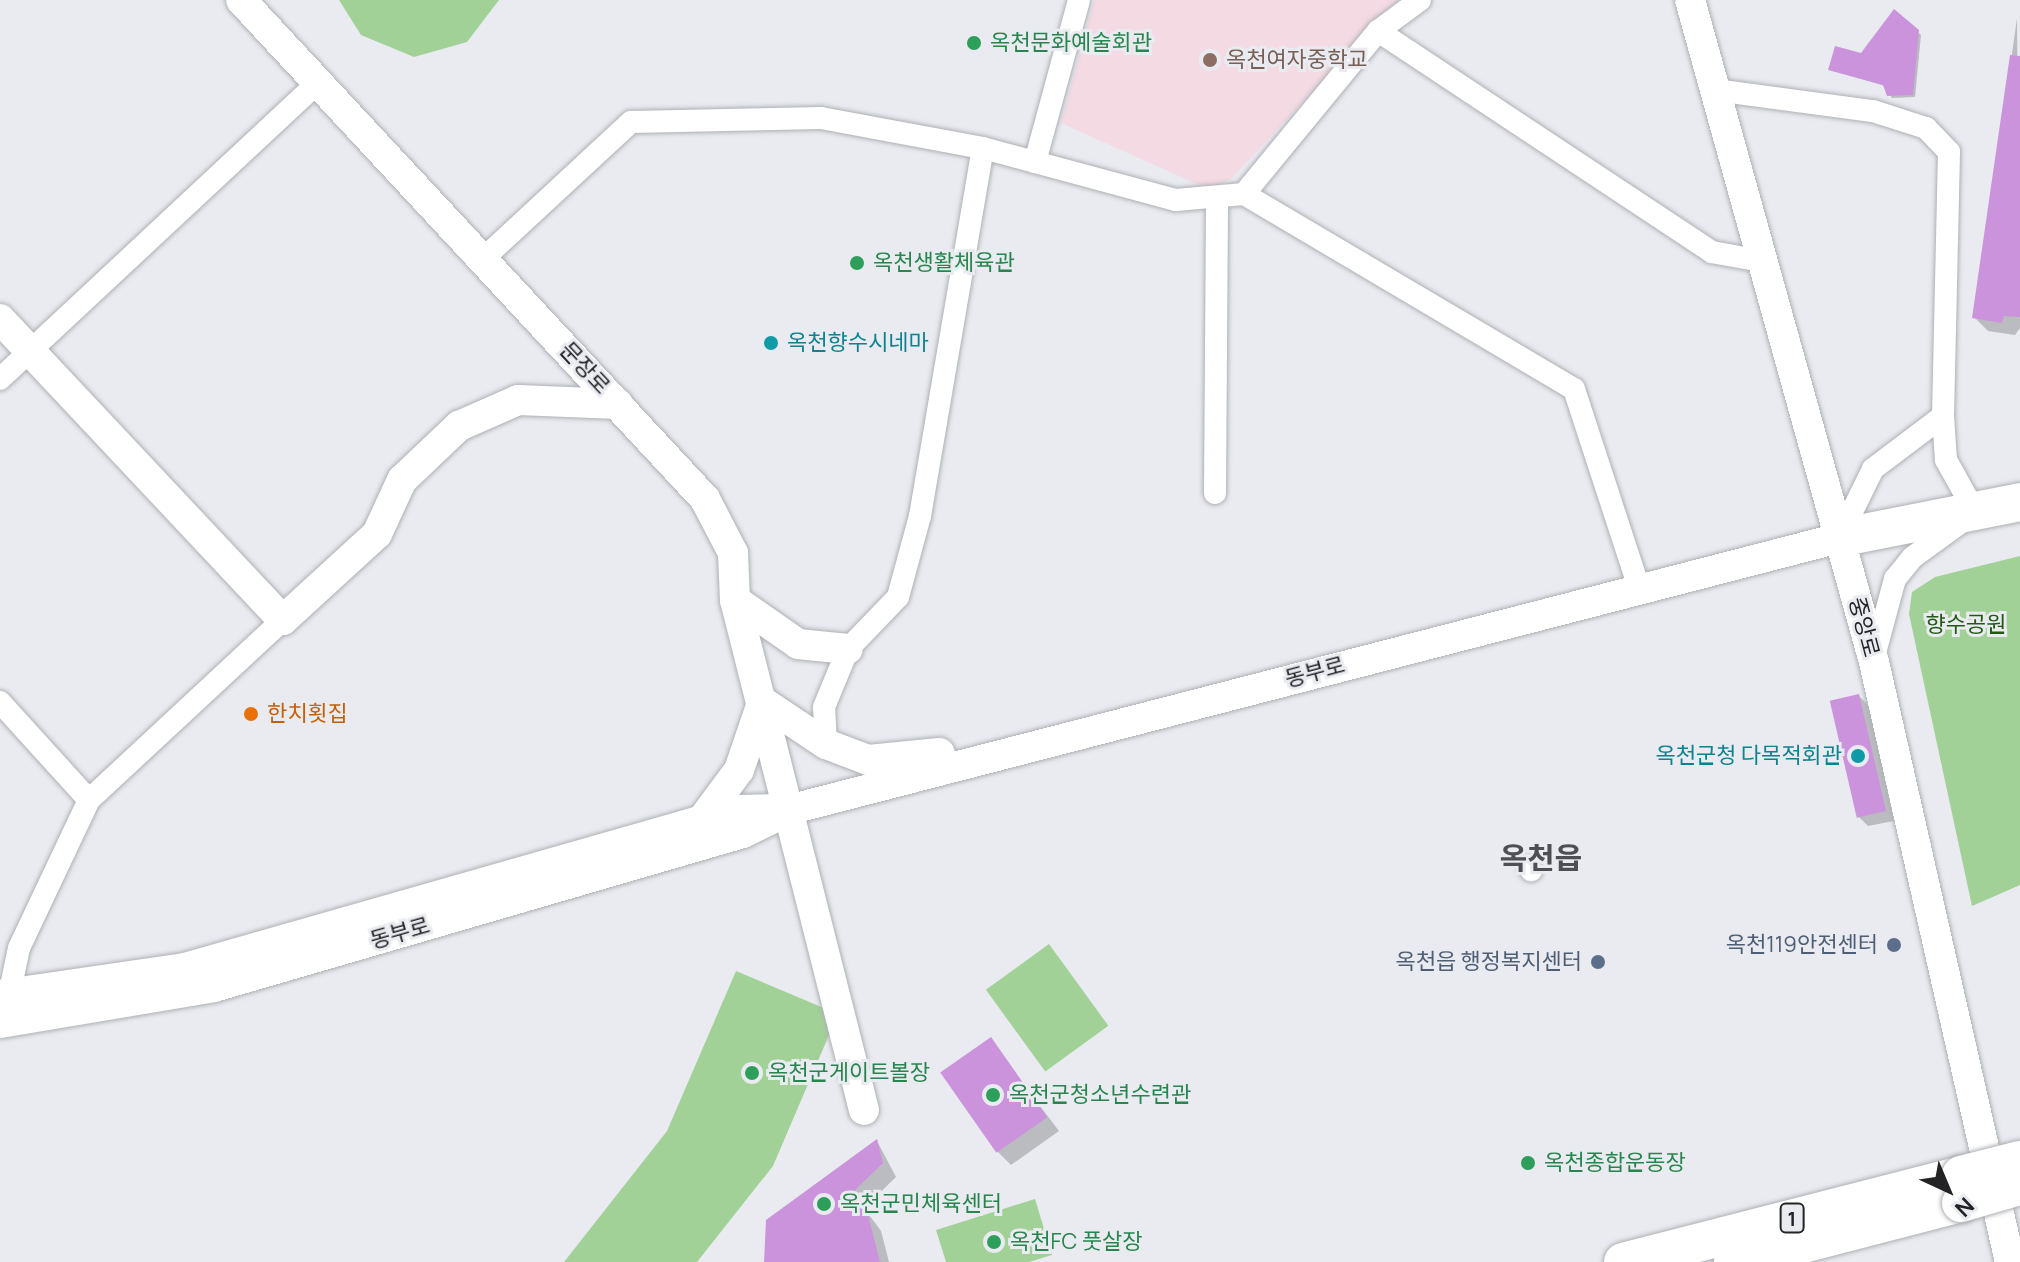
<!DOCTYPE html>
<html>
<head>
<meta charset="utf-8">
<style>
	body { margin:0 }
	#map { position:relative; width:2020px; height:1262px; overflow:hidden; background:#e9ebf0; font-family:Manrope,"Noto Sans KR",sans-serif }
	div>[style] { position:absolute }
	.education>* { inset:0; background:#f3dae3 }
	.green>* { inset:0; background:#a2d197; transform-origin:0 0 }
	.shadow>* { inset:0; background:#0003 }
	.building>* { inset:0; background:#cb93dc; transform-origin:0 0 }
	.roads { filter:drop-shadow(0 0 2px #aeb0b5) drop-shadow(0 0 2px #aeb0b5) }
	.street>* { height:22px; margin:-11px; padding:0 11px; transform-origin:11px; border-radius:11px; background:#fff }
	.secondary>* { height:30px; margin:-15px; padding:0 15px; transform-origin:15px; border-radius:15px; background:#fff }
	.highway>* { height:38px; margin:-19px; padding:0 19px; transform-origin:19px; border-radius:19px; background:#fff }
	.bridges { filter:drop-shadow(0 0 2px #aeb0b5) drop-shadow(0 0 2px #aeb0b5) }
	.highway-bridge>* { height:38px; margin:-19px; padding:0 19px; transform-origin:19px; border-radius:19px; background:#fff }
	.dots>* { width:22px; height:22px; translate:-50% -50%; box-sizing:border-box; border:4px solid #e9ebf0; border-radius:50% }
	span { translate:-50% -50%; white-space:nowrap; text-align:center; line-height:1.15; -webkit-text-stroke:6px #e9ebf0; paint-order:stroke }
	.shield-label span { padding:2px 6px; background:#e9ebf0; border:2px solid; border-radius:6px; -webkit-text-stroke-width:0 }
	.shield-label { font-size:20px; color:#232325; font-weight:700 }
	.leisure-label { font-size:22px; color:#27864d }
	.left { translate:0 -50%; text-align:left }
	.education-label { font-size:22px; color:#785e54 }
	.culture-label { font-size:22px; color:#0d838f }
	.right { translate:-100% -50%; text-align:right }
	.street-label { font-size:22px; color:#232325 }
	.park-label { font-size:22px; color:#215b12 }
	.food-label { font-size:22px; color:#c56008 }
	.service-label { font-size:22px; color:#4e5e75 }
	.district-label { font-size:30px; color:#4e4f53; font-weight:700 }
	.north { position:absolute; left:1908px; top:1150px; width:80px; height:80px; -webkit-text-stroke:6px #e9ebf0; paint-order:stroke; rotate:136deg; font-size:22px; font-weight:700; line-height:32px; text-align:center; color:#232325 }
	.north::after { content:''; display:block; margin:auto; width:28px; height:36px; background:#232325; clip-path:polygon(50% 0,100% 100%,50% 72%,0 100%) }
</style>
</head>
<body>
<div id="map">
	<div class="education">
		<i style="clip-path:polygon(1094px 0,1398px 0,1232px 178px,1210px 190px,1061px 123px)"></i>
	</div>
	<div class="green">
		<i style="clip-path:polygon(339px 0,499px 0,467px 42px,414px 57px,361px 35px)"></i>
		<i style="clip-path:polygon(2020px 556px,2020px 885px,1972px 906px,1909px 614px,1912px 592px,1935px 577px)"></i>
		<i style="left:1049px;top:944px;width:101px;height:78px;rotate:54deg"></i>
		<i style="clip-path:polygon(736px 971px,838px 1014px,773px 1166px,697px 1262px,564px 1262px,667px 1131px)"></i>
		<i style="clip-path:polygon(1035px 1199px,1052px 1255px,1029px 1262px,946px 1262px,936px 1230px)"></i>
	</div>
	<div class="shadow">
		<i style="clip-path:polygon(1894px 12px,1921px 35px,1915px 97px,1892px 98px,1885px 86px,1831px 70px,1861px 55px)"></i>
		<i style="clip-path:polygon(2017px 18px,2020px 328px,2015px 335px,1988px 331px,1975px 318px)"></i>
		<i style="clip-path:polygon(1859px 696px,1869px 706px,1894px 821px,1868px 826px,1858px 816px)"></i>
		<i style="clip-path:polygon(990px 1040px,1059px 1131px,1011px 1165px,997px 1151px)"></i>
		<i style="clip-path:polygon(877px 1141px,896px 1177px,864px 1208px,881px 1231px,889px 1262px,766px 1262px)"></i>
	</div>
	<div class="building">
		<i style="clip-path:polygon(1894px 9px,1919px 30px,1913px 95px,1887px 96px,1883px 85px,1828px 70px,1835px 46px,1861px 53px)"></i>
		<i style="clip-path:polygon(2010px 55px,2020px 56px,2020px 317px,2004px 316px,2002px 323px,1972px 318px)"></i>
		<i style="left:1859px;top:694px;width:120px;height:30px;rotate:77deg"></i>
		<i style="left:991px;top:1037px;width:98px;height:62px;rotate:55deg"></i>
		<i style="clip-path:polygon(877px 1139px,883px 1163px,852px 1193px,868px 1215px,880px 1262px,764px 1262px,766px 1220px)"></i>
	</div>
	<div class="roads">
		<div class="street">
			<i style="left:1378px;top:31px;width:400px;rotate:33.5deg"></i>
			<i style="left:1712px;top:252px;width:51px;rotate:10.2deg"></i>
			<i style="left:1715px;top:90px;width:159px;rotate:7.6deg"></i>
			<i style="left:1873px;top:111px;width:56px;rotate:17.8deg"></i>
			<i style="left:1926px;top:128px;width:33px;rotate:46deg"></i>
			<i style="left:1949px;top:152px;width:264px;rotate:91.3deg"></i>
			<i style="left:1943px;top:416px;width:88px;rotate:142.9deg"></i>
			<i style="left:1873px;top:469px;width:77px;rotate:116.2deg"></i>
			<i style="left:1035px;top:162px;width:168px;rotate:-74.8deg"></i>
			<i style="left:1244px;top:194px;width:383px;rotate:30.6deg"></i>
			<i style="left:1574px;top:389px;width:209px;rotate:71.9deg"></i>
			<i style="left:484px;top:258px;width:200px;rotate:-42.8deg"></i>
			<i style="left:631px;top:122px;width:190px;rotate:-1.2deg"></i>
			<i style="left:821px;top:118px;width:165px;rotate:10.5deg"></i>
			<i style="left:983px;top:148px;width:200px;rotate:15.1deg"></i>
			<i style="left:1176px;top:200px;width:68px;rotate:-5deg"></i>
			<i style="left:1244px;top:194px;width:211px;rotate:-50.6deg"></i>
			<i style="left:1378px;top:31px;width:52px;rotate:-36.4deg"></i>
			<i style="left:0;top:379px;width:434px;rotate:-43deg"></i>
			<i style="left:1215px;top:493px;width:294px;rotate:-89.6deg"></i>
			<i style="left:1875px;top:653px;width:77px;rotate:-74.9deg"></i>
			<i style="left:1895px;top:579px;width:28px;rotate:-51deg"></i>
			<i style="left:1913px;top:557px;width:77px;rotate:-36deg"></i>
			<i style="left:1975px;top:512px;width:60px;rotate:-119.1deg"></i>
			<i style="left:1946px;top:460px;width:44px;rotate:-93.9deg"></i>
			<i style="left:0;top:702px;width:132px;rotate:47.8deg"></i>
			<i style="left:826px;top:744px;width:37px;rotate:-93deg"></i>
			<i style="left:824px;top:707px;width:63px;rotate:-67.5deg"></i>
			<i style="left:848px;top:649px;width:72px;rotate:-46.1deg"></i>
			<i style="left:898px;top:597px;width:84px;rotate:-74.8deg"></i>
			<i style="left:920px;top:516px;width:373px;rotate:-80.3deg"></i>
			<i style="left:1529px;top:867px;width:4px;rotate:56deg"></i>
			<i style="left:7px;top:1005px;width:58px;rotate:-78.1deg"></i>
			<i style="left:19px;top:948px;width:164px;rotate:-64.7deg"></i>
			<i style="left:89px;top:800px;width:265px;rotate:-42.9deg"></i>
		</div>
		<div class="secondary">
			<i style="left:241px;top:0;width:681px;rotate:47.08deg"></i>
			<i style="left:705px;top:499px;width:61px;rotate:62.6deg"></i>
			<i style="left:733px;top:553px;width:47px;rotate:87.6deg"></i>
			<i style="left:735px;top:600px;width:526px;rotate:75.81deg"></i>
			<i style="left:1690px;top:0;width:687px;rotate:74.47deg"></i>
			<i style="left:1874px;top:662px;width:615px;rotate:77.23deg"></i>
			<i style="left:0;top:319px;width:413px;rotate:46.8deg"></i>
			<i style="left:283px;top:620px;width:127px;rotate:-42.5deg"></i>
			<i style="left:377px;top:534px;width:60px;rotate:-65.2deg"></i>
			<i style="left:402px;top:480px;width:79px;rotate:-43.5deg"></i>
			<i style="left:459px;top:426px;width:64px;rotate:-23.8deg"></i>
			<i style="left:518px;top:400px;width:100px;rotate:2.3deg"></i>
			<i style="left:735px;top:600px;width:77px;rotate:34.9deg"></i>
			<i style="left:798px;top:644px;width:50px;rotate:5.7deg"></i>
			<i style="left:763px;top:702px;width:76px;rotate:33.7deg"></i>
			<i style="left:826px;top:744px;width:45px;rotate:20.9deg"></i>
			<i style="left:868px;top:760px;width:72px;rotate:-5.6deg"></i>
			<i style="left:702px;top:820px;width:62px;rotate:-53.5deg"></i>
			<i style="left:739px;top:770px;width:71px;rotate:-71.1deg"></i>
			<i style="left:0;top:995px;width:187px;rotate:-8.3deg"></i>
			<i style="left:185px;top:968px;width:575px;rotate:-15.95deg"></i>
			<i style="left:738px;top:810px;width:44px;rotate:-1.3deg"></i>
			<i style="left:0;top:1023px;width:217px;rotate:-9.5deg"></i>
			<i style="left:214px;top:987px;width:551px;rotate:-16.23deg"></i>
			<i style="left:743px;top:833px;width:55px;rotate:-26.1deg"></i>
			<i style="left:792px;top:809px;width:1082px;rotate:-14.51deg"></i>
		</div>
		<div class="highway">
			<i style="left:1839px;top:538px;width:185px;rotate:-11.2deg"></i>
			<i style="left:1623px;top:1262px;width:349px;rotate:-14.4deg"></i>
			<i style="left:1733px;top:1262px;width:236px;rotate:-14.5deg"></i>
		</div>
	</div>
	<div class="bridges">
		<div class="highway-bridge">
			<i style="left:1961px;top:1175px;width:61px;rotate:-14.3deg"></i>
			<i style="left:1961px;top:1203px;width:61px;rotate:-16.1deg"></i>
		</div>
	</div>
	<div class="dots">
		<i style="left:974px;top:43px;background:#2e9e5b"></i>
		<i style="left:1210px;top:60px;background:#8d6e63"></i>
		<i style="left:857px;top:263px;background:#2e9e5b"></i>
		<i style="left:771px;top:343px;background:#0f9aa8"></i>
		<i style="left:251px;top:714px;background:#e8710a"></i>
		<i style="left:1858px;top:756px;background:#0f9aa8"></i>
		<i style="left:1894px;top:945px;background:#5c6f8a"></i>
		<i style="left:1598px;top:962px;background:#5c6f8a"></i>
		<i style="left:752px;top:1073px;background:#2e9e5b"></i>
		<i style="left:993px;top:1095px;background:#2e9e5b"></i>
		<i style="left:1528px;top:1163px;background:#2e9e5b"></i>
		<i style="left:824px;top:1204px;background:#2e9e5b"></i>
		<i style="left:994px;top:1242px;background:#2e9e5b"></i>
	</div>
	<div class="shield-label">
		<span style="left:1792px;top:1218px">1</span>
	</div>
	<div class="leisure-label">
		<span class="left" style="left:990px;top:43px">옥천문화예술회관</span>
		<span class="left" style="left:873px;top:263px">옥천생활체육관</span>
		<span class="left" style="left:768px;top:1073px">옥천군게이트볼장</span>
		<span class="left" style="left:1009px;top:1095px">옥천군청소년수련관</span>
		<span class="left" style="left:1544px;top:1163px">옥천종합운동장</span>
		<span class="left" style="left:840px;top:1204px">옥천군민체육센터</span>
		<span class="left" style="left:1010px;top:1242px">옥천FC 풋살장</span>
	</div>
	<div class="education-label">
		<span class="left" style="left:1226px;top:60px">옥천여자중학교</span>
	</div>
	<div class="culture-label">
		<span class="left" style="left:787px;top:343px">옥천향수시네마</span>
		<span class="right" style="left:1842px;top:756px">옥천군청 다목적회관</span>
	</div>
	<div class="street-label">
		<span style="left:585px;top:368px;rotate:47deg">문장로</span>
		<span style="left:1864px;top:627px;rotate:75deg">중앙로</span>
		<span style="left:1315px;top:672px;rotate:-15deg">동부로</span>
		<span style="left:400px;top:933px;rotate:-16deg">동부로</span>
	</div>
	<div class="park-label">
		<span style="left:1966px;top:625px">향수공원</span>
	</div>
	<div class="food-label">
		<span class="left" style="left:267px;top:714px">한치횟집</span>
	</div>
	<div class="service-label">
		<span class="right" style="left:1878px;top:945px">옥천119안전센터</span>
		<span class="right" style="left:1582px;top:962px">옥천읍 행정복지센터</span>
	</div>
	<div class="district-label">
		<span style="left:1541px;top:858px">옥천읍</span>
	</div>
	<div class="north">N</div>
</div>
</body>
</html>
